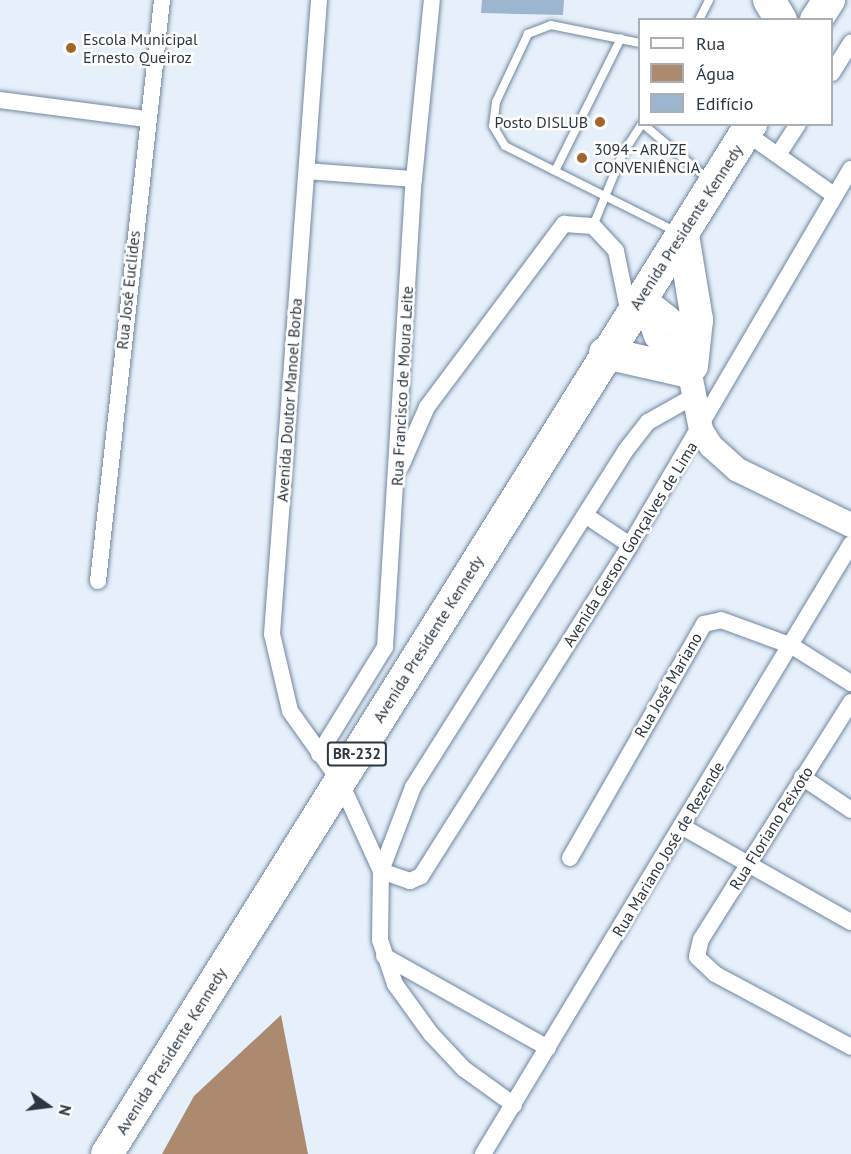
<!DOCTYPE html>
<html>
<head>
<meta charset="utf-8">
<style>
	body { margin:0 }
	#map { position:relative; width:851px; height:1154px; overflow:hidden; background:#e6f0fb; font-family:"PT Sans",sans-serif }
	div>[style] { position:absolute }
	.water>* { inset:0; background:#ab8a70 }
	.building>* { inset:0; background:#9eb5d0 }
	.roads { filter:drop-shadow(0 0 2px #70869f) drop-shadow(0 0 2px #70869f) }
	.lane>* { height:8px; margin:-4px; padding:0 4px; transform-origin:4px; border-radius:4px; background:#fff }
	.street>* { height:16px; margin:-8px; padding:0 8px; transform-origin:8px; border-radius:8px; background:#fff }
	.secondary>* { height:24px; margin:-12px; padding:0 12px; transform-origin:12px; border-radius:12px; background:#fff }
	.highway>* { height:32px; margin:-16px; padding:0 16px; transform-origin:16px; border-radius:16px; background:#fff }
	.dots>* { width:16px; height:16px; translate:-50% -50%; box-sizing:border-box; border:3px solid #fff; border-radius:50% }
	span { translate:-50% -50%; white-space:nowrap; text-align:center; line-height:1.15; -webkit-text-stroke:5px #fff; paint-order:stroke }
	.shield-label span { padding:2px 4px; background:#fff; border:2px solid; border-radius:4px; -webkit-text-stroke-width:0 }
	.shield-label { font-size:15px; color:#2c3640; font-weight:700 }
	.poi-label { font-size:16px; color:#2c3640 }
	.left { translate:0 -50%; text-align:left }
	.right { translate:-100% -50%; text-align:right }
	.street-label { font-size:16px; color:#2c3640 }
	.legend { position:absolute; left:638px; top:18px; width:195px; height:108px; box-sizing:border-box; background:#fff; border:2px solid #abafb3; margin:0; padding:8px 10px; list-style:none; font-size:18px; color:#2c3640 }
	.legend li { display:flex; align-items:center; gap:12px; height:30px }
	.legend b { width:30px; border:2px solid #abafb3 }
	.north { position:absolute; left:18px; top:1076px; width:60px; height:60px; -webkit-text-stroke:4px #fff; paint-order:stroke; rotate:104deg; font-size:16px; font-weight:700; line-height:24px; text-align:center; color:#2c3640 }
	.north::after { content:''; display:block; margin:auto; width:21px; height:27px; background:#2c3640; clip-path:polygon(50% 0,100% 100%,50% 72%,0 100%) }
</style>
</head>
<body>
<div id="map">
	<div class="water">
		<i style="clip-path:polygon(281px 1015px,308px 1154px,162px 1154px,194px 1096px)"></i>
	</div>
	<div class="building">
		<i style="clip-path:polygon(482px 0,564px 0,563px 15px,481px 13px)"></i>
	</div>
	<div class="roads">
		<div class="lane">
			<i style="left:699px;top:20px;width:22px;rotate:-63deg"></i>
			<i style="left:640px;top:43px;width:91px;rotate:-168.6deg"></i>
			<i style="left:551px;top:25px;width:25px;rotate:159deg"></i>
			<i style="left:528px;top:34px;width:75px;rotate:115.2deg"></i>
			<i style="left:496px;top:102px;width:24px;rotate:97deg"></i>
			<i style="left:493px;top:126px;width:23px;rotate:59deg"></i>
			<i style="left:505px;top:146px;width:192px;rotate:26.6deg"></i>
			<i style="left:643px;top:124px;width:87px;rotate:40.3deg"></i>
			<i style="left:555px;top:171px;width:148px;rotate:-63.6deg"></i>
			<i style="left:593px;top:226px;width:79px;rotate:-67.7deg"></i>
			<i style="left:623px;top:153px;width:35px;rotate:-57deg"></i>
		</div>
		<div class="street">
			<i style="left:319px;top:0;width:636px;rotate:94.24deg"></i>
			<i style="left:272px;top:634px;width:79px;rotate:76.8deg"></i>
			<i style="left:290px;top:711px;width:86px;rotate:54.5deg"></i>
			<i style="left:340px;top:781px;width:99px;rotate:65.5deg"></i>
			<i style="left:381px;top:871px;width:31px;rotate:19deg"></i>
			<i style="left:410px;top:881px;width:12px;rotate:-24deg"></i>
			<i style="left:421px;top:876px;width:391px;rotate:-57.7deg"></i>
			<i style="left:630px;top:545px;width:436px;rotate:-59.6deg"></i>
			<i style="left:832px;top:73px;width:36px;rotate:-58deg"></i>
			<i style="left:0;top:100px;width:147px;rotate:7.4deg"></i>
			<i style="left:746px;top:133px;width:108px;rotate:35.2deg"></i>
			<i style="left:778px;top:155px;width:37px;rotate:-57deg"></i>
			<i style="left:307px;top:171px;width:107px;rotate:4.3deg"></i>
			<i style="left:401px;top:466px;width:64px;rotate:-66.2deg"></i>
			<i style="left:427px;top:407px;width:229px;rotate:-53.2deg"></i>
			<i style="left:564px;top:224px;width:29px;rotate:4deg"></i>
			<i style="left:593px;top:226px;width:34px;rotate:47deg"></i>
			<i style="left:616px;top:251px;width:64px;rotate:78.3deg"></i>
			<i style="left:585px;top:515px;width:54px;rotate:33.7deg"></i>
			<i style="left:98px;top:581px;width:585px;rotate:-83.71deg"></i>
			<i style="left:851px;top:702px;width:280px;rotate:122.3deg"></i>
			<i style="left:701px;top:939px;width:18px;rotate:103deg"></i>
			<i style="left:697px;top:957px;width:25px;rotate:43deg"></i>
			<i style="left:715px;top:974px;width:154px;rotate:28.2deg"></i>
			<i style="left:319px;top:754px;width:126px;rotate:-58.3deg"></i>
			<i style="left:385px;top:647px;width:469px;rotate:-86.5deg"></i>
			<i style="left:414px;top:179px;width:180px;rotate:-84.3deg"></i>
			<i style="left:802px;top:777px;width:59px;rotate:34deg"></i>
			<i style="left:681px;top:826px;width:195px;rotate:29.5deg"></i>
			<i style="left:570px;top:858px;width:270px;rotate:-60.2deg"></i>
			<i style="left:704px;top:624px;width:17px;rotate:-13deg"></i>
			<i style="left:721px;top:620px;width:76px;rotate:20.1deg"></i>
			<i style="left:792px;top:646px;width:70px;rotate:32.1deg"></i>
			<i style="left:384px;top:956px;width:188px;rotate:29.3deg"></i>
			<i style="left:514px;top:1105px;width:62px;rotate:-144.2deg"></i>
			<i style="left:464px;top:1069px;width:48px;rotate:-133.3deg"></i>
			<i style="left:431px;top:1034px;width:62px;rotate:-125.8deg"></i>
			<i style="left:395px;top:984px;width:46px;rotate:-108.8deg"></i>
			<i style="left:380px;top:940px;width:69px;rotate:-89.2deg"></i>
			<i style="left:381px;top:871px;width:90px;rotate:-69.1deg"></i>
			<i style="left:413px;top:787px;width:399px;rotate:-57.7deg"></i>
			<i style="left:626px;top:450px;width:36px;rotate:-52deg"></i>
			<i style="left:648px;top:422px;width:55px;rotate:-29.4deg"></i>
			<i style="left:483px;top:1154px;width:712px;rotate:-58.9deg"></i>
		</div>
		<div class="secondary">
			<i style="left:641px;top:296px;width:51px;rotate:38.7deg"></i>
			<i style="left:681px;top:328px;width:104px;rotate:78.9deg"></i>
			<i style="left:701px;top:430px;width:19px;rotate:58deg"></i>
			<i style="left:711px;top:446px;width:36px;rotate:42deg"></i>
			<i style="left:738px;top:470px;width:126px;rotate:26deg"></i>
			<i style="left:641px;top:296px;width:43px;rotate:69.4deg"></i>
			<i style="left:656px;top:336px;width:51px;rotate:52.9deg"></i>
		</div>
		<div class="highway">
			<i style="left:769px;top:0;width:23px;rotate:59deg"></i>
			<i style="left:816px;top:20px;width:24px;rotate:-57deg"></i>
			<i style="left:683px;top:235px;width:86px;rotate:80.6deg"></i>
			<i style="left:697px;top:320px;width:46px;rotate:96.2deg"></i>
			<i style="left:605px;top:353px;width:78px;rotate:12.6deg"></i>
			<i style="left:107px;top:1154px;width:1215px;rotate:-57.98deg"></i>
		</div>
	</div>
	<div class="dots">
		<i style="left:71px;top:48px;background:#a3652b"></i>
		<i style="left:600px;top:122px;background:#a3652b"></i>
		<i style="left:582px;top:158px;background:#a3652b"></i>
	</div>
	<div class="shield-label">
		<span style="left:357px;top:754px">BR-232</span>
	</div>
	<div class="poi-label">
		<span class="left" style="left:83px;top:48px">Escola Municipal<br>Ernesto Queiroz</span>
		<span class="right" style="left:588px;top:122px">Posto DISLUB</span>
		<span class="left" style="left:594px;top:158px">3094 - ARUZE<br>CONVENIÊNCIA</span>
	</div>
	<div class="street-label">
		<span style="left:686px;top:227px;rotate:-57deg">Avenida Presidente Kennedy</span>
		<span style="left:128px;top:290px;rotate:-84deg">Rua José Euclides</span>
		<span style="left:402px;top:386px;rotate:-87deg">Rua Francisco de Moura Leite</span>
		<span style="left:289px;top:400px;rotate:-86deg">Avenida Doutor Manoel Borba</span>
		<span style="left:630px;top:544px;rotate:-58deg">Avenida Gerson Gonçalves de Lima</span>
		<span style="left:428px;top:639px;rotate:-58deg">Avenida Presidente Kennedy</span>
		<span style="left:668px;top:685px;rotate:-60deg">Rua José Mariano</span>
		<span style="left:771px;top:828px;rotate:-58deg">Rua Floriano Peixoto</span>
		<span style="left:668px;top:849px;rotate:-59deg">Rua Mariano José de Rezende</span>
		<span style="left:171px;top:1051px;rotate:-58deg">Avenida Presidente Kennedy</span>
	</div>
	<ul class="legend">
	<li><b style="height:8px;background:#fff"></b>Rua</li>
	<li><b style="height:16px;background:#ab8a70"></b>Água</li>
	<li><b style="height:16px;background:#9eb5d0"></b>Edifício</li>
	</ul>
	<div class="north">N</div>
</div>
</body>
</html>
